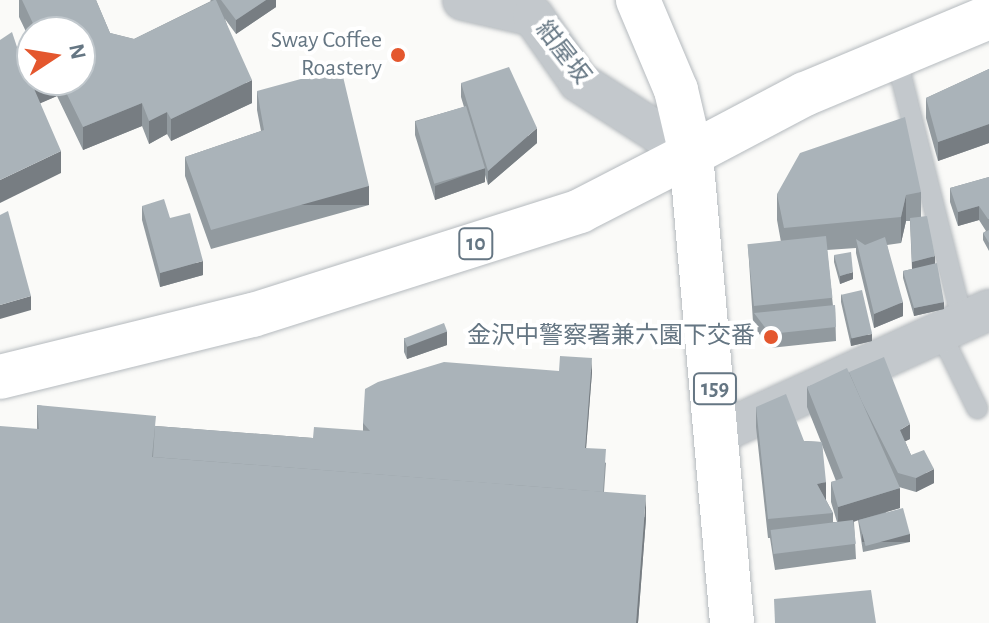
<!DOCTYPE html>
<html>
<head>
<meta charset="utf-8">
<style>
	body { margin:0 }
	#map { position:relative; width:989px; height:623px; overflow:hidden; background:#fafaf8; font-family:"Alegreya Sans","Noto Sans JP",sans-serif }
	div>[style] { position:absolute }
	.roads { filter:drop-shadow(0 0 2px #b5babe) drop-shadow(0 0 2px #b5babe) }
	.service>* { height:20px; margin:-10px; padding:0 10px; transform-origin:10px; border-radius:10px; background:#c3c8cc }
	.minor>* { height:40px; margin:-20px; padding:0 20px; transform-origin:20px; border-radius:20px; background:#c3c8cc }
	.primary>* { height:44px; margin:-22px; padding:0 22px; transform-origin:22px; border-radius:22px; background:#fff }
	.trunk>* { height:44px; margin:-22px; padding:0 22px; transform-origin:22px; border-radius:22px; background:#fff }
	.wall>* { inset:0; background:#929a9f }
	.shaded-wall>* { inset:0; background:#777d82; transform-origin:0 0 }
	.building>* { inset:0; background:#aab3b9; transform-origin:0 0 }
	.dots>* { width:22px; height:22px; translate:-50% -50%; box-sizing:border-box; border:4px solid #fff; border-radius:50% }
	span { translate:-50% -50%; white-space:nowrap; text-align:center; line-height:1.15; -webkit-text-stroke:8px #fff; paint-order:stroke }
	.shield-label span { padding:2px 6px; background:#fff; border:2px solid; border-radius:6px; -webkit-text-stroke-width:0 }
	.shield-label { font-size:22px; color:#657683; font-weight:700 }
	.poi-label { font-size:24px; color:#657683 }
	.right { translate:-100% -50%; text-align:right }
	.street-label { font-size:24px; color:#657683 }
	.north { position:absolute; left:16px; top:16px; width:80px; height:80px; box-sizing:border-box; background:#fff; border:2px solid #c1c8cd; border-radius:50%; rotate:78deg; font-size:22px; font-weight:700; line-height:32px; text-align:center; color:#657683 }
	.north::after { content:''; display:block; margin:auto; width:28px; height:36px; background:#e4572e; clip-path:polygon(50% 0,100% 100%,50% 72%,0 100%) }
</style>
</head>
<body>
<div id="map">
	<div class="roads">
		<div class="service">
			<i style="left:896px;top:56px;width:274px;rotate:75.9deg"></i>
			<i style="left:940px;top:332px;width:85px;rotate:64deg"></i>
		</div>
		<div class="minor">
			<i style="left:463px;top:0;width:72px;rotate:12.9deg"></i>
			<i style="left:533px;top:16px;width:80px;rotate:55.1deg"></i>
			<i style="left:579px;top:82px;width:133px;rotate:32.7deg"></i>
			<i style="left:719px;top:433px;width:297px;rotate:-24.5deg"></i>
		</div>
		<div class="primary">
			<i style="left:0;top:377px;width:260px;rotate:-13.8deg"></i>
			<i style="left:253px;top:315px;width:343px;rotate:-17.6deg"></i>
			<i style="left:580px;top:211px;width:125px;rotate:-27.2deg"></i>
			<i style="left:691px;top:154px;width:66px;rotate:-103.2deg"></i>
			<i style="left:676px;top:90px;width:98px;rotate:-112.9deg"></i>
		</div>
		<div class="trunk">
			<i style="left:732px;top:623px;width:471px;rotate:-95deg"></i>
			<i style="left:691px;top:154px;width:129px;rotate:-27.8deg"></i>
			<i style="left:805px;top:94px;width:199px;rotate:-22.7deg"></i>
		</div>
	</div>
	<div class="wall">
		<i style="clip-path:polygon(evenodd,19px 0,96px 0,110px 33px,134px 39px,211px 1px,210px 0,276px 0,276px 7px,236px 34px,225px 19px,252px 103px,171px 141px,167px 134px,149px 144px,142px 126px,83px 150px,57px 96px,40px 103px,61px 173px,17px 47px,30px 40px,19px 17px,19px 0,32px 32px,80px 32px,80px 80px,32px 80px,32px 32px)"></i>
		<i style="clip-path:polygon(989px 69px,989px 143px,938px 161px,926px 118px,926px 98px)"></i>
		<i style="clip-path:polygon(461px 83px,537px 143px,488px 185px,485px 175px,485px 182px,435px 200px,415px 135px,415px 121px,464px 107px,461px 97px)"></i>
		<i style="clip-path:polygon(257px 91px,369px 205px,211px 249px,185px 176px,185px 157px,261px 131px,257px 110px)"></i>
		<i style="clip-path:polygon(989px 177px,989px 251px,983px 240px,983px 233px,986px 231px,979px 220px,958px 226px,950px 202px,950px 188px)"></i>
		<i style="clip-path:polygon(921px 192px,921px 217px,935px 264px,944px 309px,914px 316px,903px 278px,903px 271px,912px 269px,910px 221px,906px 221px,901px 243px,887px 245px,903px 316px,874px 328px,856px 253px,856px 248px,827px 250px,833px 306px,835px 305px,836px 341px,770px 348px,754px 327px,754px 322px,753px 322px,748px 246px,781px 242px,777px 220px,777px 194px)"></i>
		<i style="clip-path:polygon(142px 206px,170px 218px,203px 275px,160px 287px,142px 220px)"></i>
		<i style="clip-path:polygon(834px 255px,853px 279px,840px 284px,834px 262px)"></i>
		<i style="clip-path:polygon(841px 294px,872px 341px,851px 346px,841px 302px)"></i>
		<i style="clip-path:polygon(404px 338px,447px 345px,407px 359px,404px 352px)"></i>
		<i style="clip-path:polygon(559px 371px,592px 372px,586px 448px,606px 463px,604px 492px,646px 518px,638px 623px,0 623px,37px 429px,37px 405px,156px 426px,313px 438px,363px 431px,363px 423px)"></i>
		<i style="clip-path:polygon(evenodd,849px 372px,910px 439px,905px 441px,911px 455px,934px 483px,916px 492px,899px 487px,900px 508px,886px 512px,910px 542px,863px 552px,858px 520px,854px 522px,856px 559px,775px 570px,770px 538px,768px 538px,756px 427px,756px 407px,804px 441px,821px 442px,807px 407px,807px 387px,849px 372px,822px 445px,836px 481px,831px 482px,831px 502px,837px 522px,833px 522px,833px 513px,826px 500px,822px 445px)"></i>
	</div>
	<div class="shaded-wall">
		<i style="clip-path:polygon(266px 0,276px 0,276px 7px,236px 34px,236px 20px)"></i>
		<i style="clip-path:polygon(42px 80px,57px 80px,57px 96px,32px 107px,32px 84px)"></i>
		<i style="clip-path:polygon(252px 80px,252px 103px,171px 141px,171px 119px)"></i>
		<i style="clip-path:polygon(142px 103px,142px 126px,83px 150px,83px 127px)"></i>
		<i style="clip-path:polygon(167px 112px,167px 134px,149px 144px,149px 121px)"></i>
		<i style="clip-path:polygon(989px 124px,989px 143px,938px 161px,938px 142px)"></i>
		<i style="clip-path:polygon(537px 128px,537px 143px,488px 185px,488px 171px)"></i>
		<i style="clip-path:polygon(61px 151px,61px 173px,0 203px,0 180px)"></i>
		<i style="clip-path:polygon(485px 168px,485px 182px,435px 200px,435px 186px)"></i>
		<i style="left:369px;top:186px;width:19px;height:164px;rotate:90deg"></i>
		<i style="clip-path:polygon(906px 195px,906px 221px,901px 243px,901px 217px)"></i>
		<i style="clip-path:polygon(979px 206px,979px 220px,958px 226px,958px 212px)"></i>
		<i style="clip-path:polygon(935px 256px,935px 264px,912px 270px,912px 262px)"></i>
		<i style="clip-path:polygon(203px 261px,203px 275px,160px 287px,160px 273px)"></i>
		<i style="clip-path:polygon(853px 272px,853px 279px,840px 284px,840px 276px)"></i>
		<i style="clip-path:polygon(31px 296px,31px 310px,0 319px,0 305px)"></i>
		<i style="clip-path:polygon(903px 302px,903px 316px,874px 328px,874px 314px)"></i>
		<i style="clip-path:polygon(944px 302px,944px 309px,914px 316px,914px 308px)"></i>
		<i style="clip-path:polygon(447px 331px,447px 345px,407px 359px,407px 345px)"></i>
		<i style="clip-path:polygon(872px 334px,872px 341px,851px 346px,851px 338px)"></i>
		<i style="clip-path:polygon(592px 358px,592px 372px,585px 462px,585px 448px)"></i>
		<i style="clip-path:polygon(910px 424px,910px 439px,900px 444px,900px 430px)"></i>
		<i style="clip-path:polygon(934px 469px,934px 483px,916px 492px,916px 478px)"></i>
		<i style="clip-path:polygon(826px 482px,826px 501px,817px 484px)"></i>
		<i style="clip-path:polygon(900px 488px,900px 508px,838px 526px,838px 507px)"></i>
		<i style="clip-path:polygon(646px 495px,646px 518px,638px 623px,636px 623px)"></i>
		<i style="left:910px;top:534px;width:8px;height:48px;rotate:90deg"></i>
	</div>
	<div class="building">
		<i style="clip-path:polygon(22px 0,96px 0,110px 33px,134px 39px,214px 0,216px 0,252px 80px,171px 119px,167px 112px,149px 121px,142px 103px,83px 127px,60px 80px,80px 80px,80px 32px,37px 32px)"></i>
		<i style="clip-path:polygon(221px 0,266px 0,236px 20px)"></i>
		<i style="clip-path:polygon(12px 32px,17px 47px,32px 39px,32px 80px,42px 80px,32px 84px,61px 151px,0 180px,0 40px)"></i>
		<i style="clip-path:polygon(509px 67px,537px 128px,488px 171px,461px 83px)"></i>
		<i style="clip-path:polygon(341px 68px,369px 186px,211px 230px,185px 157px,264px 130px,257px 91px)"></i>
		<i style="clip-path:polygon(989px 69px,989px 124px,938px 142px,926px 98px)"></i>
		<i style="left:466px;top:106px;width:65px;height:53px;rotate:73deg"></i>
		<i style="clip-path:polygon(905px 117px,921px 192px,906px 195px,901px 217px,784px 228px,777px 194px,800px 153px)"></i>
		<i style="clip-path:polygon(989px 177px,989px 219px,988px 219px,979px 206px,958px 212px,950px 188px)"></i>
		<i style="clip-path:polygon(164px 199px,170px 218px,190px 213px,203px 261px,160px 273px,142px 206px)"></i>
		<i style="clip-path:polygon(8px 211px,31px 296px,0 305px,0 215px)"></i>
		<i style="clip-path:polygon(927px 216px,935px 256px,912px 262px,910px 218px)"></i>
		<i style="clip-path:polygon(989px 230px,989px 243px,983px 233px)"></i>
		<i style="left:826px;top:236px;width:62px;height:79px;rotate:84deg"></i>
		<i style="clip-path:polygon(885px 237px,903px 302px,874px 314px,856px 239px,865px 245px)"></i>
		<i style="clip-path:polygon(851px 252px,853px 272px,840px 276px,834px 255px)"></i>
		<i style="clip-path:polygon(937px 263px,944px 302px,914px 308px,903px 271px)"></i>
		<i style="left:862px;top:290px;width:45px;height:21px;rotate:77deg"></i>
		<i style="clip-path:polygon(835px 305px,836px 327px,770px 334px,754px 313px)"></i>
		<i style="left:444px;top:323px;width:9px;height:43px;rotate:69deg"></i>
		<i style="clip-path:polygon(560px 356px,592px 358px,585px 448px,606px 449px,603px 492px,153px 457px,155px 426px,313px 438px,314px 427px,370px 431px,363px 423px,365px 389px,378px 382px,444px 362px,559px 371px)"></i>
		<i style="clip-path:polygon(884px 357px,910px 424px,900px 430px,911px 455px,924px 450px,934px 469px,916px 478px,898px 473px,862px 402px,849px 372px)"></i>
		<i style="clip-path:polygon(847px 368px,900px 488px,838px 507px,831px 482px,843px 478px,807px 387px)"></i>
		<i style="clip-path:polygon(786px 394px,804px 441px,822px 442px,826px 482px,817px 484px,833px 513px,768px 519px,756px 407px)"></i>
		<i style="clip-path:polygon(37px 405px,156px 416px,152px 457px,646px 495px,636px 623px,0 623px,0 426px,39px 429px)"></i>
		<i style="left:903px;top:508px;width:27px;height:46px;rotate:75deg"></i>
		<i style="left:853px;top:520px;width:24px;height:83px;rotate:83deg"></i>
		<i style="clip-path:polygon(871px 590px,876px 623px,775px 623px,774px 599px)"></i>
	</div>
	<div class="dots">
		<i style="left:398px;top:55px;background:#e4572e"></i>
		<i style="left:771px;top:337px;background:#e4572e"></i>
	</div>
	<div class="shield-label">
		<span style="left:476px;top:244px">10</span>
		<span style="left:715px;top:389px">159</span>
	</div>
	<div class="poi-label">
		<span class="right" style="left:382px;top:55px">Sway Coffee<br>Roastery</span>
		<span class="right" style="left:755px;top:337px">金沢中警察署兼六園下交番</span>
	</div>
	<div class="street-label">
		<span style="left:562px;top:53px;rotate:52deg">紺屋坂</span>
	</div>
	<div class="north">N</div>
</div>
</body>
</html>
